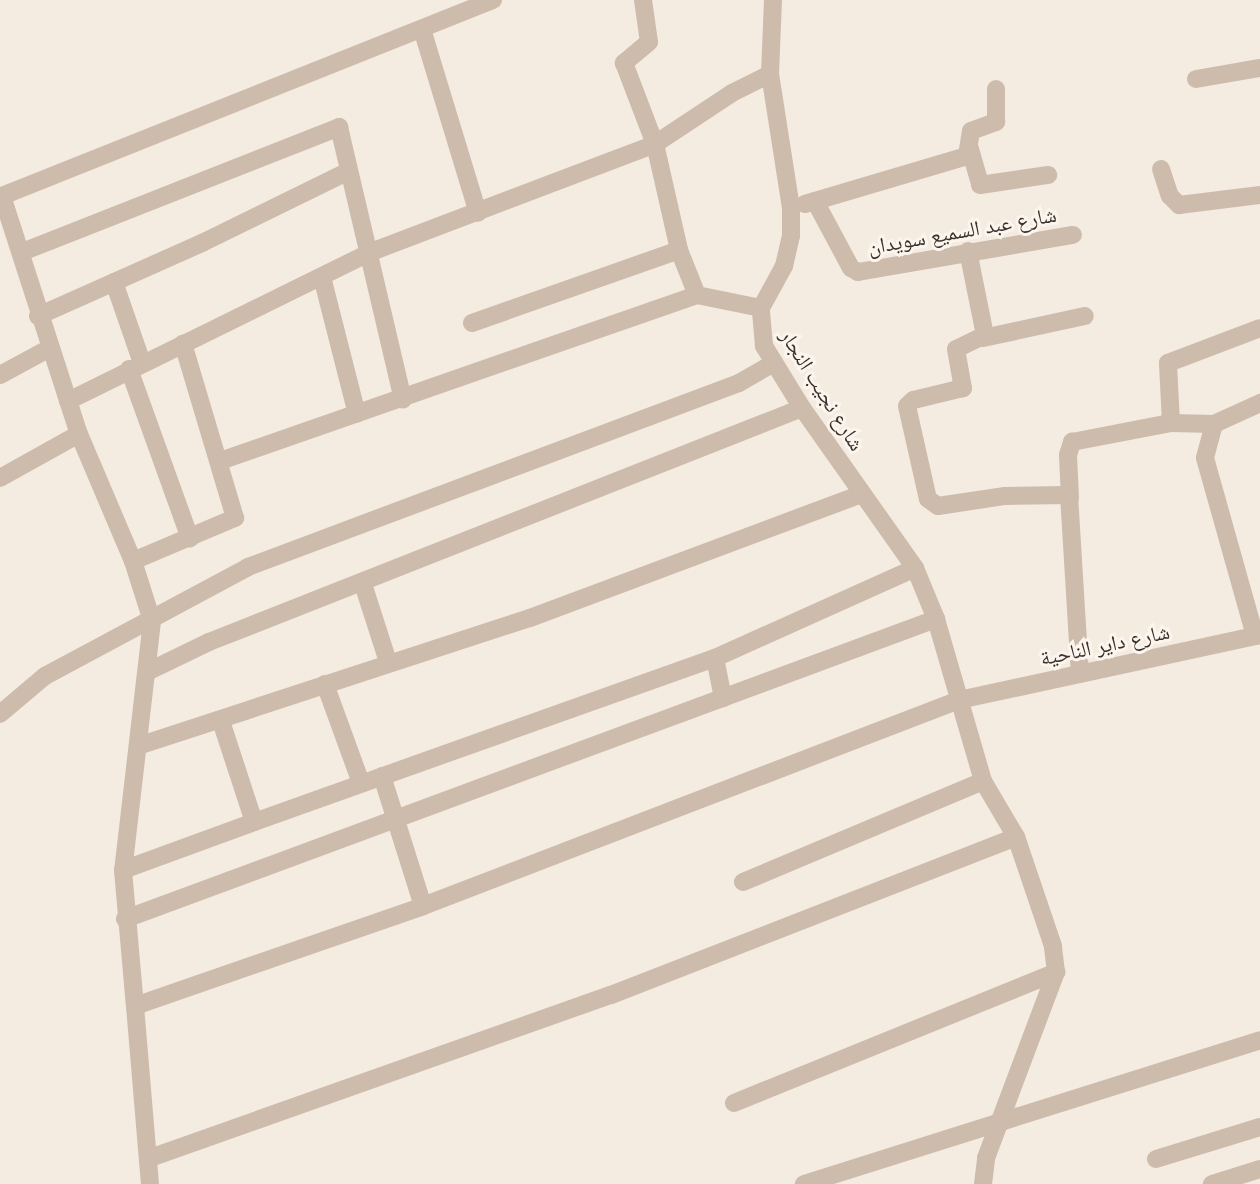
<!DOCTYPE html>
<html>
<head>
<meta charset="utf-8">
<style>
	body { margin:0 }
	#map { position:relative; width:1260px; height:1184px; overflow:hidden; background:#f4ebe1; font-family:"Fira Sans","Noto Naskh Arabic",sans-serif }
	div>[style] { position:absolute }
	.minor>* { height:18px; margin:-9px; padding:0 9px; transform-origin:9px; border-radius:9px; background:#cdbbac }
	span { translate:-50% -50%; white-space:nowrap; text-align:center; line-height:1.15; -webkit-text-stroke:6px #fbf5ee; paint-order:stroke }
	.street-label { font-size:21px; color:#3b302b }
</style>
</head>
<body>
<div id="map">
	<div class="minor">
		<i style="left:493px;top:0;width:529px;rotate:158.24deg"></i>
		<i style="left:2px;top:196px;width:250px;rotate:72.1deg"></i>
		<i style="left:79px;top:434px;width:138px;rotate:67deg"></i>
		<i style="left:133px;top:561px;width:63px;rotate:72.4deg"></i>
		<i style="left:152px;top:621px;width:251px;rotate:96.6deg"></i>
		<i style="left:123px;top:870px;width:137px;rotate:85deg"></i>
		<i style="left:135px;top:1006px;width:305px;rotate:-19.1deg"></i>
		<i style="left:423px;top:906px;width:574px;rotate:-21.02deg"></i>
		<i style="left:959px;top:700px;width:308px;rotate:-12.2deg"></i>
		<i style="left:643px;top:0;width:42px;rotate:81.9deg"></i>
		<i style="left:649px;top:42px;width:33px;rotate:140deg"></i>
		<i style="left:624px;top:63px;width:87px;rotate:69.1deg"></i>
		<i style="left:655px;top:144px;width:109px;rotate:77.2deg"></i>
		<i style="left:679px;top:250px;width:48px;rotate:68.2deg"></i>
		<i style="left:422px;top:29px;width:192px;rotate:73.1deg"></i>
		<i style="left:1196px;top:79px;width:65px;rotate:-9.8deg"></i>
		<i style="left:970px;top:149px;width:37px;rotate:74deg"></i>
		<i style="left:980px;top:185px;width:69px;rotate:-8.4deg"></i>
		<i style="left:1161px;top:169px;width:28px;rotate:72deg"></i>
		<i style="left:1170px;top:196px;width:13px;rotate:45deg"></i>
		<i style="left:1179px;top:205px;width:82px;rotate:-7deg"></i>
		<i style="left:815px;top:201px;width:76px;rotate:61.8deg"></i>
		<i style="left:851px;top:268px;width:8px;rotate:30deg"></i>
		<i style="left:858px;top:272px;width:218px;rotate:-9.8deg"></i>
		<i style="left:805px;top:204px;width:169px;rotate:-16.5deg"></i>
		<i style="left:967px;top:156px;width:25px;rotate:-81deg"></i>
		<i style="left:971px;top:131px;width:27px;rotate:-20deg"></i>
		<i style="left:996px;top:122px;width:33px;rotate:-90deg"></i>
		<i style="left:968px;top:251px;width:86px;rotate:78.6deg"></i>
		<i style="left:985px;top:335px;width:32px;rotate:154deg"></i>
		<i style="left:956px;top:349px;width:40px;rotate:80deg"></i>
		<i style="left:963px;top:388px;width:51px;rotate:166.5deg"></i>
		<i style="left:913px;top:400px;width:8px;rotate:135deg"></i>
		<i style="left:907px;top:406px;width:95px;rotate:77.3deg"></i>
		<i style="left:928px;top:499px;width:12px;rotate:35deg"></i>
		<i style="left:938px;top:506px;width:68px;rotate:-8.5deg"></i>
		<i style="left:1005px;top:496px;width:64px;rotate:-0.9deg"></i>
		<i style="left:1069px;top:495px;width:179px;rotate:86.5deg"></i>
		<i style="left:22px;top:252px;width:341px;rotate:-21.5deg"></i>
		<i style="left:339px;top:127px;width:280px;rotate:76.8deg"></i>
		<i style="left:322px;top:277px;width:141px;rotate:75.7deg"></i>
		<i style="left:114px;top:282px;width:86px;rotate:70.9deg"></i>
		<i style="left:38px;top:316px;width:180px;rotate:-24deg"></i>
		<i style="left:202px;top:243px;width:161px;rotate:-26.1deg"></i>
		<i style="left:472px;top:323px;width:219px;rotate:-19.4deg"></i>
		<i style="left:983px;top:338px;width:104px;rotate:-12.2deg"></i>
		<i style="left:129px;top:369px;width:180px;rotate:70.2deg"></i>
		<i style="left:0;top:375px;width:57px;rotate:-28.4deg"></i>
		<i style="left:68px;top:401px;width:338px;rotate:-26.2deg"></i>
		<i style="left:371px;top:252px;width:304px;rotate:-20.8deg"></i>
		<i style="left:655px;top:144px;width:92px;rotate:-33.5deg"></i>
		<i style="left:732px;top:93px;width:42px;rotate:-26.6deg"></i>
		<i style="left:1171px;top:423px;width:60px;rotate:-92.9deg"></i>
		<i style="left:1168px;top:363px;width:98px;rotate:-20.8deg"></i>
		<i style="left:1214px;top:424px;width:35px;rotate:105deg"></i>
		<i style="left:1205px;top:458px;width:185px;rotate:74.3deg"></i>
		<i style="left:220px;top:461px;width:505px;rotate:-19.19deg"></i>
		<i style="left:697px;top:295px;width:65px;rotate:11.5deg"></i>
		<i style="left:0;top:478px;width:90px;rotate:-29.1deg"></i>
		<i style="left:1070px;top:498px;width:43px;rotate:-92.7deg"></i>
		<i style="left:1068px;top:455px;width:14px;rotate:-73deg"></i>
		<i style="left:1072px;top:442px;width:101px;rotate:-10.9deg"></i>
		<i style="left:1171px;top:423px;width:43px;rotate:1.3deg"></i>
		<i style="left:1214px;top:424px;width:51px;rotate:-24.5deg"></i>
		<i style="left:133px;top:561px;width:111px;rotate:-22.9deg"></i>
		<i style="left:235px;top:518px;width:182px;rotate:-106.6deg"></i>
		<i style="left:363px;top:584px;width:82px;rotate:72.2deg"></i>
		<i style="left:715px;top:658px;width:41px;rotate:78.7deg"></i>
		<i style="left:147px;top:672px;width:69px;rotate:-25.8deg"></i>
		<i style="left:209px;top:642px;width:637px;rotate:-21.53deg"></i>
		<i style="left:325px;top:684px;width:105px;rotate:70deg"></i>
		<i style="left:0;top:714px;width:59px;rotate:-40.2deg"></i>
		<i style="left:45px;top:676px;width:230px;rotate:-28.2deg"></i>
		<i style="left:248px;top:567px;width:524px;rotate:-20.54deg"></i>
		<i style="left:739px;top:383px;width:39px;rotate:-30deg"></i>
		<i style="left:141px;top:745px;width:409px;rotate:-18.1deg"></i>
		<i style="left:530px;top:618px;width:353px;rotate:-20.5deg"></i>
		<i style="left:382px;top:776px;width:136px;rotate:72.5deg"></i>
		<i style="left:254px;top:822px;width:489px;rotate:-19.6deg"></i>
		<i style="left:715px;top:658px;width:219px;rotate:-24.2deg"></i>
		<i style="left:123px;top:870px;width:140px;rotate:-20.1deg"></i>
		<i style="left:254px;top:822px;width:106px;rotate:-108.1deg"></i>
		<i style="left:743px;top:882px;width:260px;rotate:-22.8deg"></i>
		<i style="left:125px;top:919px;width:865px;rotate:-20.3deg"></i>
		<i style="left:135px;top:1006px;width:179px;rotate:85.2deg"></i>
		<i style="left:734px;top:1103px;width:348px;rotate:-22.1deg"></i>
		<i style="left:150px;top:1158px;width:489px;rotate:-19.5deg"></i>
		<i style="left:611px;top:995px;width:435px;rotate:-21.3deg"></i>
		<i style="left:1016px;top:837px;width:65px;rotate:-120.5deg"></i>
		<i style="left:983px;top:781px;width:169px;rotate:-106.2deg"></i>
		<i style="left:936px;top:619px;width:55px;rotate:-112.4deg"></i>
		<i style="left:915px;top:568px;width:196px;rotate:-125.2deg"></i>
		<i style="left:802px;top:408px;width:73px;rotate:-121.5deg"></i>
		<i style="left:764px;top:346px;width:38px;rotate:-95deg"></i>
		<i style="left:761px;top:308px;width:48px;rotate:-61.3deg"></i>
		<i style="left:784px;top:266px;width:31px;rotate:-77deg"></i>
		<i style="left:791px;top:236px;width:28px;rotate:-90deg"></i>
		<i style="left:791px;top:208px;width:136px;rotate:-98.9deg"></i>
		<i style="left:770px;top:74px;width:74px;rotate:-87.7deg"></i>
		<i style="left:1156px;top:1159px;width:109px;rotate:-17.1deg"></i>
		<i style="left:804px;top:1184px;width:478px;rotate:-17.5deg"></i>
		<i style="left:983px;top:1184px;width:26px;rotate:-83deg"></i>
		<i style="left:986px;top:1158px;width:199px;rotate:-69.4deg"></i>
		<i style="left:1056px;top:972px;width:26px;rotate:-97deg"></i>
		<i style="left:1053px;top:946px;width:115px;rotate:-108.7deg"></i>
		<i style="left:1212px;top:1184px;width:50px;rotate:-17.4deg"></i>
	</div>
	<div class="street-label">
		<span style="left:962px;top:231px;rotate:-10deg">شارع عبد السميع سويدان</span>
		<span style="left:822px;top:390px;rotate:58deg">شارع نجيب النجار</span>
		<span style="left:1105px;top:645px;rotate:-12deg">شارع داير الناحية</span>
	</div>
</div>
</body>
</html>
